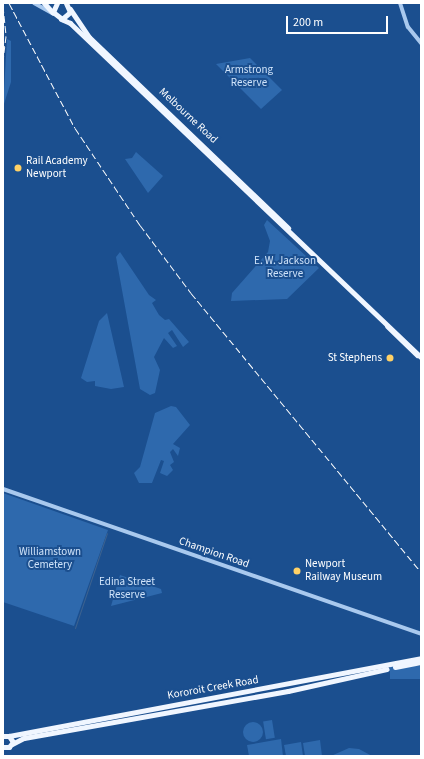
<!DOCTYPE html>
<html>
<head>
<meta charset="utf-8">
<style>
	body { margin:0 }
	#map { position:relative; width:424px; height:759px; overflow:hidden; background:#1b4f8f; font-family:"Source Sans 3",sans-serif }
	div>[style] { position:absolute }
	.green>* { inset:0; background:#2e69ad; transform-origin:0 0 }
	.round { border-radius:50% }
	.stream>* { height:1px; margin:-0.5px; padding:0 0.5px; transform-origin:0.5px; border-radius:0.5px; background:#3c6290 }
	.tertiary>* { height:4px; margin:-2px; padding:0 2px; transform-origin:2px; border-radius:2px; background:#a9c9ee }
	.primary>* { height:5px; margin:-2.5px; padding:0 2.5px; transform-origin:2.5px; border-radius:2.5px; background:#f0f6ff }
	.rail>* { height:1px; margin-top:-0.5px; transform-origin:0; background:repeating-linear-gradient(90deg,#fff 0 7px,transparent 0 10px) }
	.dots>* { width:11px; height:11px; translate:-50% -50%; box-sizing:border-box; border:2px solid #1b4f8f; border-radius:50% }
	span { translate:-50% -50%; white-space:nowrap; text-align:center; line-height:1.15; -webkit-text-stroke:4px #1b4f8f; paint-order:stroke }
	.park-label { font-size:11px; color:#cfe3fa }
	.street-label { font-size:11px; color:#fff }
	.poi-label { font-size:11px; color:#fff }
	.left { translate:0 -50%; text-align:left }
	.right { translate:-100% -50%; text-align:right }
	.frame { position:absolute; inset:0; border:4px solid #fff; pointer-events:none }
	.scale { position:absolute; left:286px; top:16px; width:102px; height:18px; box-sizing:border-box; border:2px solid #fff; border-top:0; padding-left:5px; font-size:12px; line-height:14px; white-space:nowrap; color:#fff; -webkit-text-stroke:3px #1b4f8f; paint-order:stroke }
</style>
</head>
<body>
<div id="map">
	<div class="green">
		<i style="clip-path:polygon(7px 39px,11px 41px,11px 82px,3px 107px)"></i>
		<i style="clip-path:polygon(250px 58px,282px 90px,261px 109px,216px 64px)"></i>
		<i style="clip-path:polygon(136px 152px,163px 176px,148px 193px,125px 159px,132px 158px)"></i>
		<i style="clip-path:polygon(267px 220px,319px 268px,287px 299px,231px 301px,232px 293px,268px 252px,270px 241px,264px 225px)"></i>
		<i style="clip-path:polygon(120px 252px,149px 295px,156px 300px,152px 303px,159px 315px,165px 320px,169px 319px,189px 342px,183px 347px,172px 330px,168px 333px,177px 346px,173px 348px,164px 338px,154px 357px,160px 370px,155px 393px,150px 395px,140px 389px,116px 257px)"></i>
		<i style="clip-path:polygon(107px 313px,124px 387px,111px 389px,95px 386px,95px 381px,87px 382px,81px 378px,99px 321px)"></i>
		<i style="clip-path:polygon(171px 406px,176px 407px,190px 425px,173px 444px,180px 448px,178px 456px,173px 449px,170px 452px,174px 462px,170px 465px,173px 470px,167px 476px,160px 473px,164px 461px,161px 460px,152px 483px,139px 483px,134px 473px,140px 467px,155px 413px)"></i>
		<i style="clip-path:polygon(3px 493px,108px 530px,74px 626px,3px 602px)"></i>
		<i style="clip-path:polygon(120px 575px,161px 589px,162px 593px,111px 606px)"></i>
		<i style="left:421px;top:666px;width:13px;height:31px;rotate:90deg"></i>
		<i style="left:272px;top:720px;width:18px;height:9px;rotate:81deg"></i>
		<i class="round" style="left:243px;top:722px;width:20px;height:20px"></i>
		<i style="clip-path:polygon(281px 739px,283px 756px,249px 756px,247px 745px)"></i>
		<i style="clip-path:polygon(320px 740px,322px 756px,305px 756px,303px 743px)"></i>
		<i style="clip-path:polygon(301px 742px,303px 756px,286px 756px,284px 745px)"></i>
		<i style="clip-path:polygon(349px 748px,359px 749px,372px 756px,331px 756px)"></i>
	</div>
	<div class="stream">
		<i style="left:75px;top:628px;width:100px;rotate:-71.4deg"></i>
	</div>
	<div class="tertiary">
		<i style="left:34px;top:3px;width:21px;rotate:29deg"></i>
		<i style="left:400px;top:3px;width:25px;rotate:72deg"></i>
		<i style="left:408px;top:27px;width:21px;rotate:51deg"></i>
		<i style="left:3px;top:489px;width:442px;rotate:19.1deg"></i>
	</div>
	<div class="primary">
		<i style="left:44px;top:3px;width:13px;rotate:48deg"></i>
		<i style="left:57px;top:3px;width:10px;rotate:114deg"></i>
		<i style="left:53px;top:12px;width:11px;rotate:38deg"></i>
		<i style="left:62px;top:19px;width:11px;rotate:-41deg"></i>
		<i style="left:70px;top:12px;width:10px;rotate:-114deg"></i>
		<i style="left:70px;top:9px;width:34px;rotate:56deg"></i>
		<i style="left:89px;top:37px;width:276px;rotate:43.8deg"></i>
		<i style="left:61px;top:19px;width:10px;rotate:24deg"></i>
		<i style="left:70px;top:23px;width:485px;rotate:43.6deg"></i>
		<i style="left:387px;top:326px;width:42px;rotate:44deg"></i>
		<i style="left:395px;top:667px;width:26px;rotate:-11deg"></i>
		<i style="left:3px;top:736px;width:6px"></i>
		<i style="left:9px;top:736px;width:7px;rotate:56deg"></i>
		<i style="left:13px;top:742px;width:6px;rotate:129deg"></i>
		<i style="left:9px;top:747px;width:6px;rotate:180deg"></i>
		<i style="left:9px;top:736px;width:419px;rotate:-10.7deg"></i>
		<i style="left:12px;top:744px;width:13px;rotate:-27deg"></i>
		<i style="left:24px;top:738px;width:268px;rotate:-10.1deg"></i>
		<i style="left:288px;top:691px;width:101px;rotate:-12.5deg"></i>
	</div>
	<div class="rail">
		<i style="left:9px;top:3px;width:141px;rotate:62.2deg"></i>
		<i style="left:75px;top:128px;width:117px;rotate:56.2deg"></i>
		<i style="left:140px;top:225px;width:85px;rotate:53.1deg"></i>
		<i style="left:191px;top:293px;width:362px;rotate:50.5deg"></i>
		<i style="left:3px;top:6px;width:30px;rotate:84deg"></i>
		<i style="left:6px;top:36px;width:25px;rotate:97deg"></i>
	</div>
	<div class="dots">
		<i style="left:18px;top:168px;background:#ffd166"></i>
		<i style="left:390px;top:358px;background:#ffd166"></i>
		<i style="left:297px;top:571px;background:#ffd166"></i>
	</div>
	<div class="park-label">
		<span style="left:249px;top:77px">Armstrong<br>Reserve</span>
		<span style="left:285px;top:268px">E. W. Jackson<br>Reserve</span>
		<span style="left:50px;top:559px">Williamstown<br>Cemetery</span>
		<span style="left:127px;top:589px">Edina Street<br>Reserve</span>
	</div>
	<div class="street-label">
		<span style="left:188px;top:116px;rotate:43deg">Melbourne Road</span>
		<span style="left:214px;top:553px;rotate:19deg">Champion Road</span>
		<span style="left:213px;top:688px;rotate:-10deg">Kororoit Creek Road</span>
	</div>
	<div class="poi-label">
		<span class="left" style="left:26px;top:168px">Rail Academy<br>Newport</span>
		<span class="right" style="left:382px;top:358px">St Stephens</span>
		<span class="left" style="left:305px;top:571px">Newport<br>Railway Museum</span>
	</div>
	<div class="frame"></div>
	<div class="scale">200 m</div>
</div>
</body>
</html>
